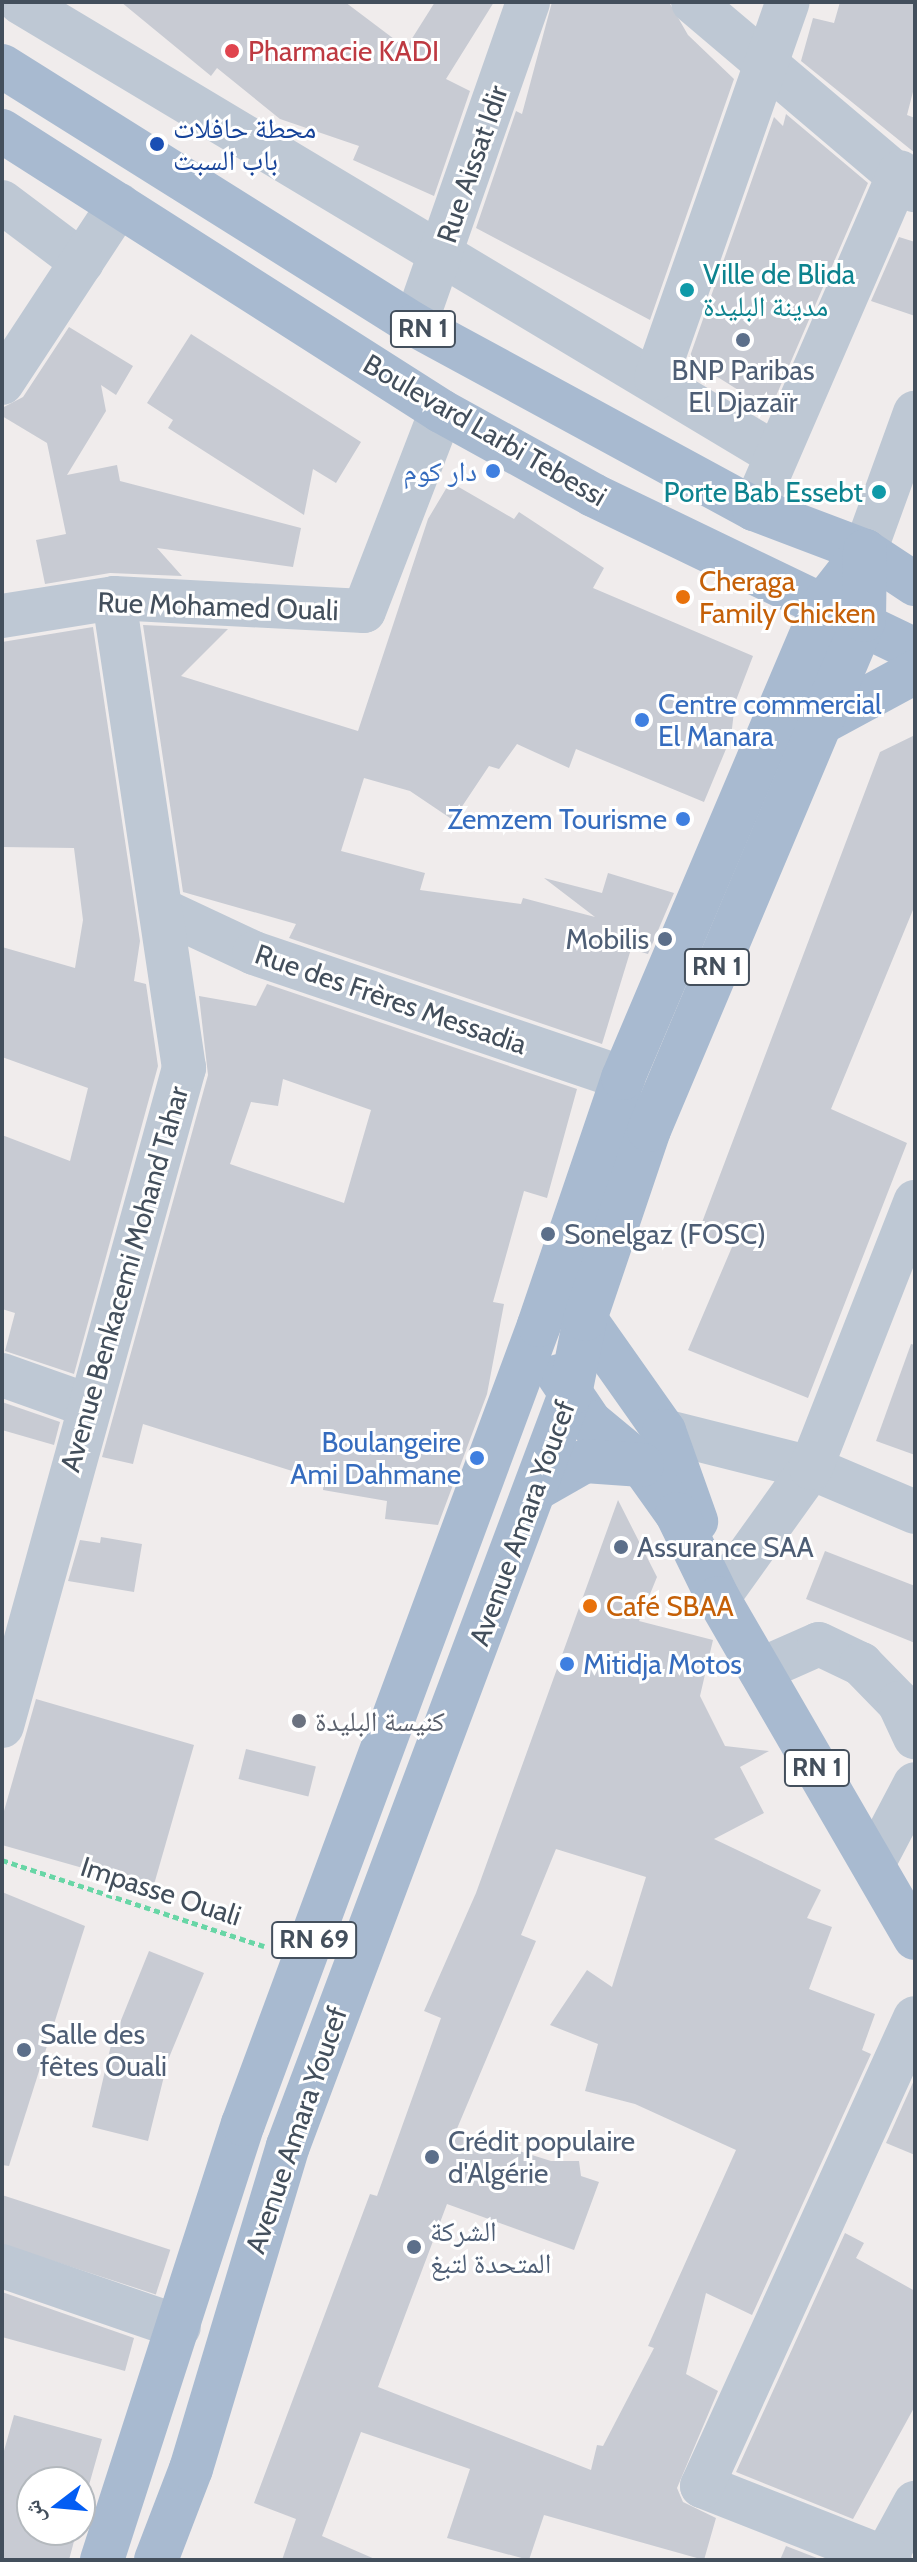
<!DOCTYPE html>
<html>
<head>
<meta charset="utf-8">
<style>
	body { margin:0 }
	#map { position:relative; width:917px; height:2562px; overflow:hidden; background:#f0ecec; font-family:Cabin,"Noto Naskh Arabic",sans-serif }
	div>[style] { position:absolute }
	.building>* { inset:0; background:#c8cbd3; transform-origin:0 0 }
	.path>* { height:5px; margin-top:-2.5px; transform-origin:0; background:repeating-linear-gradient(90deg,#68d6a6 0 6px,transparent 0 10px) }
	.minor>* { height:44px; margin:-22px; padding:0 22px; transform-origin:22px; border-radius:22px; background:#bec8d4 }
	.major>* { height:44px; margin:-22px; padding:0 22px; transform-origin:22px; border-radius:22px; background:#a8bad0 }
	.dots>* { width:22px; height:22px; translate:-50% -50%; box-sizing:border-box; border:4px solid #fff; border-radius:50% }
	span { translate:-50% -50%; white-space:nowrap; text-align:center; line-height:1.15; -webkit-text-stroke:6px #fff; paint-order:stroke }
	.shield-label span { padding:2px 6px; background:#fff; border:2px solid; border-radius:6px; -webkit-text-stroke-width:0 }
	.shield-label { font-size:26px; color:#434f5c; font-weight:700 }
	.health-label { font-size:28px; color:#be3a42 }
	.left { translate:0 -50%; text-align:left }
	.transit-label { font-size:28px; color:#164399 }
	.street-label { font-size:28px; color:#434f5c }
	.culture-label { font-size:28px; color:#0d838f }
	.right { translate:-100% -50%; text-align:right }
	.service-label { font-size:28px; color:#4e5e75 }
	.shop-label { font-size:28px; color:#366cbe }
	.food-label { font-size:28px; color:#c56008 }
	.worship-label { font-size:28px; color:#5b616d }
	.frame { position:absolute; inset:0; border:4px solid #434f5c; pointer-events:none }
	.north { position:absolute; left:16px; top:2466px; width:80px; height:80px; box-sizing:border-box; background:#fff; border:2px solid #b4b9be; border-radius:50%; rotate:254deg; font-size:22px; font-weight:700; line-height:32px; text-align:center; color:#434f5c }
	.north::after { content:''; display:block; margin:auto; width:28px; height:36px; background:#035df3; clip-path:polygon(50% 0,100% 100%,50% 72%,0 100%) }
</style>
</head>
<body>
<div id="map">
	<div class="building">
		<i style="clip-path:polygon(121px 2px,345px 2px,406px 48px,435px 2px,494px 2px,446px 79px,470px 91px,434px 196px,353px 160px,359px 146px,280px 119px,217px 68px,211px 76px)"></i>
		<i style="clip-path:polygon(552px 2px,669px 2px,688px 35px,734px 79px,650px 320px,476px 228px,516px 111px,522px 114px)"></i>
		<i style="clip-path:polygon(840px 2px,915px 2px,915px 84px,907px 115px,915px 118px,915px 153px,801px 61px,813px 18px,834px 23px)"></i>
		<i style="clip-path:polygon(786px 114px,868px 183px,770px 410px,689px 359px,774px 117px,783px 126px)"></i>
		<i style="clip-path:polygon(899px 237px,915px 242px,915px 316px,871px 301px)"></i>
		<i style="clip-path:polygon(69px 327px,133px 366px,116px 395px,101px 385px,106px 411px,67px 475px,117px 465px,120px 481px,301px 528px,293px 567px,157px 548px,182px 576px,110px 573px,45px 584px,36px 540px,66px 534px,47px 443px,2px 416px,2px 408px,23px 397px)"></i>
		<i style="clip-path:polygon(191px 334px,361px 442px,336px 483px,313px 469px,304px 515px,168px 428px,173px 420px,147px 403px)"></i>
		<i style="clip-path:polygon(450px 482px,514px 519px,519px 512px,604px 568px,593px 588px,753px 656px,735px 703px,731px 737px,704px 802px,576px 749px,569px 768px,517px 744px,499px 769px,489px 766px,453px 820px,410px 791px,364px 778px,341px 851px,425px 873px,420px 890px,521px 904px,523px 898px,595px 917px,544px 878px,602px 893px,608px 873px,674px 893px,648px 954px,631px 949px,602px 1044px,289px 938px,296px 924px,183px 892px,143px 625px,228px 629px,181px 676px,358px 731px,428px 519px)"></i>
		<i style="clip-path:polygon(93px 627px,140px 941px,134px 981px,146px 984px,158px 1066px,74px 1374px,5px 1351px,15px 1313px,2px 1309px,2px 1135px,70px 1161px,88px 1088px,2px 1057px,2px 947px,75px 968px,83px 920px,74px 848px,2px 847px,2px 642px)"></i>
		<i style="clip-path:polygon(915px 735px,915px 905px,831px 1109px,907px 1143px,808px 1398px,688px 1350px,732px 1247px,698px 1233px,880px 752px)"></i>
		<i style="clip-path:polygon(evenodd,267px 984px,577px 1089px,547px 1198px,524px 1191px,493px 1302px,504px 1304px,487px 1394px,438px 1525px,385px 1519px,387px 1501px,323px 1490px,324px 1481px,143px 1424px,133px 1464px,102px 1457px,208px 1075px,199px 996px,256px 1006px,267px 984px,283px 1079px,371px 1110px,344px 1203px,230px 1164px,251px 1102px,278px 1106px,283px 1079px)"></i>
		<i style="clip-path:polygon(911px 1344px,915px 1345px,915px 1455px,876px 1441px)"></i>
		<i style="clip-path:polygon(2px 1402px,60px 1422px,54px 1445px,2px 1430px)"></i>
		<i style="clip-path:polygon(evenodd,618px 1500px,657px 1577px,639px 1621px,713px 1640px,700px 1696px,725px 1746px,769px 1751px,740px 1767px,764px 1813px,714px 1839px,821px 1890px,807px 1918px,832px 1927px,809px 1989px,875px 2014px,862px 2050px,871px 2054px,752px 2315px,706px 2293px,686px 2374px,718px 2391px,677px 2488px,683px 2502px,716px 2518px,704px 2560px,544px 2515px,529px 2560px,447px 2538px,470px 2469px,361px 2432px,322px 2536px,377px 2560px,282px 2560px,296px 2519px,254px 2503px,370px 2194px,377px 2196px,441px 2018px,424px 2011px,476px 1893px,618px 1500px,556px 1849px,646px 1877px,612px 1987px,587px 1970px,550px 2025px,598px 2044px,585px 2091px,635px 2104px,736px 2150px,648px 2346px,654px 2348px,603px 2446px,597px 2445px,591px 2470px,378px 2387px,447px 2204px,574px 2250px,599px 2182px,581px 2176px,579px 2161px,551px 2161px,456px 2131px,536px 1941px,521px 1935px,556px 1849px)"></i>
		<i style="clip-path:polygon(101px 1537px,142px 1544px,134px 1592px,68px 1581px,80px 1540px,100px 1543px)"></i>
		<i style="clip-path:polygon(825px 1551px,915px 1586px,915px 1643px,806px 1599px)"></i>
		<i style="clip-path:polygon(36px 1699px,194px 1745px,153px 1888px,2px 1845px,2px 1818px)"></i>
		<i style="left:246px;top:1749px;width:72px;height:31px;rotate:14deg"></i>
		<i style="clip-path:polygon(2px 1892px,85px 1926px,9px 2166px,2px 2165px)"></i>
		<i style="clip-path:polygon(149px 1951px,204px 1973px,168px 2060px,148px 2141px,92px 2127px,111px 2045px)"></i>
		<i style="clip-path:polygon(915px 2078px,915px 2155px,886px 2143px)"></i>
		<i style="left:2px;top:2195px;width:177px;height:47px;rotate:18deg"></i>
		<i style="clip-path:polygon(845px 2233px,864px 2243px,856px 2258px,915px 2291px,915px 2406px,853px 2519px,736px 2472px)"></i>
		<i style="clip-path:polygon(2px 2292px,134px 2338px,125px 2371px,2px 2337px)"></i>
		<i style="clip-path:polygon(14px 2415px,102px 2439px,80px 2517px,80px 2482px,32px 2482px,32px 2530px,77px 2530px,69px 2560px,2px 2560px,2px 2458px)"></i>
		<i style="clip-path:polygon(786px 2546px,822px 2560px,780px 2560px)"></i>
	</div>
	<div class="path">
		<i style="left:2px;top:1860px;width:276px;rotate:18.2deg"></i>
	</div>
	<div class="minor">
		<i style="left:20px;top:2px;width:880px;rotate:30.91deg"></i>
		<i style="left:693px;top:2px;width:291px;rotate:40.3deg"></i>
		<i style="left:2px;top:202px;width:100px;rotate:36.9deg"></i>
		<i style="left:415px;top:325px;width:342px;rotate:-70.7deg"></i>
		<i style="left:656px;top:378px;width:398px;rotate:-70.7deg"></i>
		<i style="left:2px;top:383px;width:213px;rotate:-56.7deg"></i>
		<i style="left:754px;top:509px;width:367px;rotate:-66.6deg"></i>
		<i style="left:865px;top:551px;width:147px;rotate:-70.1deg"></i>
		<i style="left:2px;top:616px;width:113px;rotate:-9.1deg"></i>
		<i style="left:114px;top:598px;width:250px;rotate:3deg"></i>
		<i style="left:364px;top:611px;width:214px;rotate:-68.9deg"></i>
		<i style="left:164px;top:911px;width:99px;rotate:25deg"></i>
		<i style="left:254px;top:953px;width:390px;rotate:18.7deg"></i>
		<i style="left:2px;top:1375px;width:90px;rotate:19.4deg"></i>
		<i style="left:664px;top:1431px;width:152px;rotate:14.1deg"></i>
		<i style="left:811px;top:1468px;width:113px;rotate:22.9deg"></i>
		<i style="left:718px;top:1598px;width:160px;rotate:-54.4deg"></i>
		<i style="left:811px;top:1468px;width:286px;rotate:-68.6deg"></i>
		<i style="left:760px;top:1670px;width:64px;rotate:-23.8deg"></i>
		<i style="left:819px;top:1644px;width:47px;rotate:25.5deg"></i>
		<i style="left:861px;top:1664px;width:54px;rotate:45.7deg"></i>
		<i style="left:899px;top:1703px;width:38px;rotate:65deg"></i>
		<i style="left:2px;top:1726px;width:683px;rotate:-74.54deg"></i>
		<i style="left:184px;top:1068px;width:475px;rotate:-98.5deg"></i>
		<i style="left:873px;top:1864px;width:90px;rotate:-62.3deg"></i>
		<i style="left:2px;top:2266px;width:187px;rotate:19deg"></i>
		<i style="left:884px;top:2560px;width:65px;rotate:-61.5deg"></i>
		<i style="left:890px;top:2560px;width:202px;rotate:-158.5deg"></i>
		<i style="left:702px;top:2486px;width:514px;rotate:-65.53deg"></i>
	</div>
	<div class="major">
		<i style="left:2px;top:66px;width:487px;rotate:32.1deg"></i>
		<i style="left:415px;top:325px;width:386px;rotate:28.5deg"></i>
		<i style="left:754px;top:509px;width:119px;rotate:20.7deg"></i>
		<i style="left:865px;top:551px;width:60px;rotate:33.4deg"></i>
		<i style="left:2px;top:131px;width:521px;rotate:32.53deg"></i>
		<i style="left:441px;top:411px;width:174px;rotate:28.9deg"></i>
		<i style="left:593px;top:495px;width:357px;rotate:25.7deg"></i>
		<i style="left:821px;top:723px;width:107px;rotate:-28.5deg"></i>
		<i style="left:585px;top:1319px;width:137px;rotate:54.8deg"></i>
		<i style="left:664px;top:1431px;width:96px;rotate:70.4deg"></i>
		<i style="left:559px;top:1376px;width:55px;rotate:56deg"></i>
		<i style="left:590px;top:1422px;width:67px;rotate:39.6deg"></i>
		<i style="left:642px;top:1465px;width:60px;rotate:54.5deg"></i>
		<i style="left:677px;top:1514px;width:93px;rotate:64deg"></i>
		<i style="left:718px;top:1598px;width:393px;rotate:59.9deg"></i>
		<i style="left:536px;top:1489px;width:56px;rotate:-29.7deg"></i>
		<i style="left:585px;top:1461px;width:57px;rotate:4deg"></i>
		<i style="left:102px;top:2560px;width:458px;rotate:-72.1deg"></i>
		<i style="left:243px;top:2124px;width:852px;rotate:-69.67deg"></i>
		<i style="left:539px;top:1325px;width:261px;rotate:-71.2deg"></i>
		<i style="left:623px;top:1078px;width:517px;rotate:-67.01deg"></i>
		<i style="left:825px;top:602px;width:65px;rotate:-51.9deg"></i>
		<i style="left:156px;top:2560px;width:97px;rotate:-69deg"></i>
		<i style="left:191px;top:2469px;width:337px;rotate:-73.3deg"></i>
		<i style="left:288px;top:2146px;width:803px;rotate:-69.44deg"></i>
		<i style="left:570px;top:1394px;width:76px;rotate:-78.7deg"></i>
		<i style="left:585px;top:1319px;width:200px;rotate:-71.3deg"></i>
		<i style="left:649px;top:1130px;width:553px;rotate:-67.14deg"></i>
		<i style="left:864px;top:620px;width:69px;rotate:-89.2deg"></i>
	</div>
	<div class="dots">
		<i style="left:232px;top:51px;background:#e0444e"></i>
		<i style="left:157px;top:144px;background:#1a4fb4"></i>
		<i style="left:687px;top:290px;background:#0f9aa8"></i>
		<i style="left:743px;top:340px;background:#5c6f8a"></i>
		<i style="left:493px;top:471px;background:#3f7fe0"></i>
		<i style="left:879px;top:492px;background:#0f9aa8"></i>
		<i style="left:683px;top:597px;background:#e8710a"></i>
		<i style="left:642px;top:720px;background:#3f7fe0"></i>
		<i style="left:683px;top:819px;background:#3f7fe0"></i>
		<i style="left:665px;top:939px;background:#5c6f8a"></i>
		<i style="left:548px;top:1234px;background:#5c6f8a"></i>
		<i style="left:477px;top:1458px;background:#3f7fe0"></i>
		<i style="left:621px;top:1547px;background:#5c6f8a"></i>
		<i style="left:590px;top:1606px;background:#e8710a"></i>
		<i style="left:567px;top:1664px;background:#3f7fe0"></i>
		<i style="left:299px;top:1721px;background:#6b7280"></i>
		<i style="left:24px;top:2050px;background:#5c6f8a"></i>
		<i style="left:432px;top:2157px;background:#5c6f8a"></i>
		<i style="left:414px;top:2247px;background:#5c6f8a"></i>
	</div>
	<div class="shield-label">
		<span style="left:423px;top:329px">RN 1</span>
		<span style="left:717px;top:967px">RN 1</span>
		<span style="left:817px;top:1768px">RN 1</span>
		<span style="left:314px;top:1940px">RN 69</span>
	</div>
	<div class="health-label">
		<span class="left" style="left:248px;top:51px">Pharmacie KADI</span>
	</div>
	<div class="transit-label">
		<span class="left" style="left:173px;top:144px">محطة حافلات<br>باب السبت</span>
	</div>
	<div class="street-label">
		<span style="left:472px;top:164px;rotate:-71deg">Rue Aissat Idir</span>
		<span style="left:485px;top:430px;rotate:30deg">Boulevard Larbi Tebessi</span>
		<span style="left:218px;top:606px;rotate:2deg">Rue Mohamed Ouali</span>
		<span style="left:391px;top:999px;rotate:19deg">Rue des Frères Messadia</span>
		<span style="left:124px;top:1279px;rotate:-74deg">Avenue Benkacemi Mohand Tahar</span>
		<span style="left:522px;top:1523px;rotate:-70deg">Avenue Amara Youcef</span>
		<span style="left:161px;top:1891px;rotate:18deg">Impasse Ouali</span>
		<span style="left:296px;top:2130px;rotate:-71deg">Avenue Amara Youcef</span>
	</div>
	<div class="culture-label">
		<span class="left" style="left:703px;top:290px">Ville de Blida<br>مدينة البليدة</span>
		<span class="right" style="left:863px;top:492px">Porte Bab Essebt</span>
	</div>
	<div class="service-label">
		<span style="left:743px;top:386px">BNP Paribas<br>El Djazaïr</span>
		<span class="right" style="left:649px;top:939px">Mobilis</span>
		<span class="left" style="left:564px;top:1234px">Sonelgaz (FOSC)</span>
		<span class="left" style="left:637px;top:1547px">Assurance SAA</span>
		<span class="left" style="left:40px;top:2050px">Salle des<br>fêtes Ouali</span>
		<span class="left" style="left:448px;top:2157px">Crédit populaire<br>d'Algérie</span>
		<span class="left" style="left:430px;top:2247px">الشركة<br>المتحدة لتبغ</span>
	</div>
	<div class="shop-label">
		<span class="right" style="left:477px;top:471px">دار كوم</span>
		<span class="left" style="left:658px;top:720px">Centre commercial<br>El Manara</span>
		<span class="right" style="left:667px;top:819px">Zemzem Tourisme</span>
		<span class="right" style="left:461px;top:1458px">Boulangeire<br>Ami Dahmane</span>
		<span class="left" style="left:583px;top:1664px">Mitidja Motos</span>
	</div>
	<div class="food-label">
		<span class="left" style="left:699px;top:597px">Cheraga<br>Family Chicken</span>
		<span class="left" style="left:606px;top:1606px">Café SBAA</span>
	</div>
	<div class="worship-label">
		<span class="left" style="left:315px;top:1721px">كنيسة البليدة</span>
	</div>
	<div class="frame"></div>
	<div class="north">ش</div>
</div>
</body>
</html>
